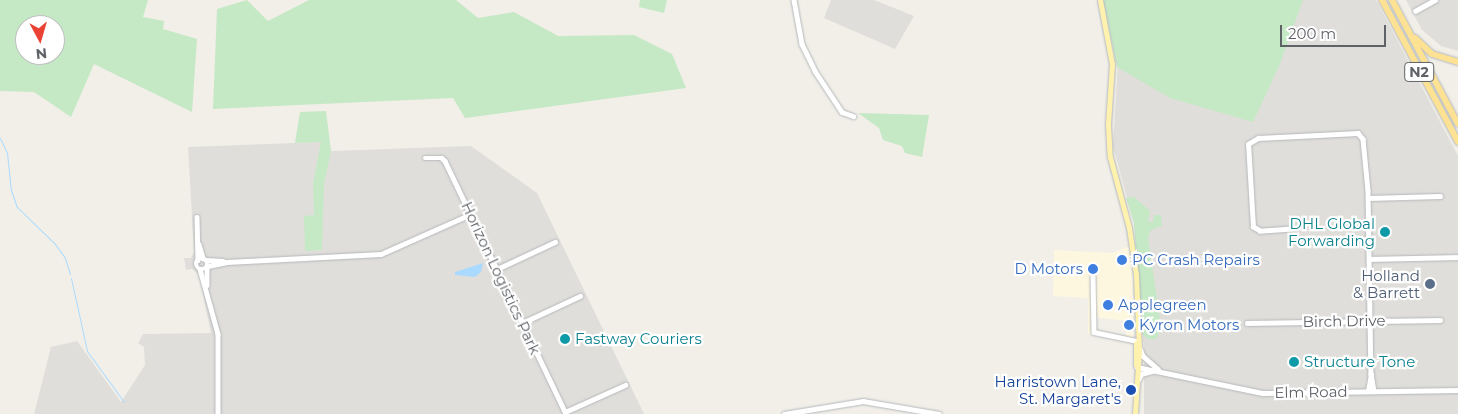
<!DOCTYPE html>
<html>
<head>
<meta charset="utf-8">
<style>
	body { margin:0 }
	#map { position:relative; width:1458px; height:414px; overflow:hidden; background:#f1efe8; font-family:Montserrat,sans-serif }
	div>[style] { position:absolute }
	.commercial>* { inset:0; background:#fef7e0 }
	.industrial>* { inset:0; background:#e0deda }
	.green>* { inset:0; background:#c5e8c5 }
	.water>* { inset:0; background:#aadaff }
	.stream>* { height:1px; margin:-0.5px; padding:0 0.5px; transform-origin:0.5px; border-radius:0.5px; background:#aadaff }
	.roads { filter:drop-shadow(0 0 1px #b5b8bc) drop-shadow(0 0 1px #b5b8bc) }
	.minor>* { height:4.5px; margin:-2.25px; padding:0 2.25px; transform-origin:2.25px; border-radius:2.25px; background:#fff }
	.minor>.ring { margin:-2.25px; padding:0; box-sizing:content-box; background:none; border:4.5px solid #fff; border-radius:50% }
	.major>* { height:5px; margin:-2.5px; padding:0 2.5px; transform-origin:2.5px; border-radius:2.5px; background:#fff2af }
	.highway>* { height:6px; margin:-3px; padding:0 3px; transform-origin:3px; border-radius:3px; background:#fde293 }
	.dots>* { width:14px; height:14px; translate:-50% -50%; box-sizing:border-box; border:2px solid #fff; border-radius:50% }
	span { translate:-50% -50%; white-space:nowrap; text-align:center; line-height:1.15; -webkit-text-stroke:4.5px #fff; paint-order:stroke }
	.shield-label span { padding:1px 4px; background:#fff; border:1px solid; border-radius:4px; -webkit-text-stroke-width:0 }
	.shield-label { font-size:14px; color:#5f6368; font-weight:700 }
	.culture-label { font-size:15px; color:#0d838f }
	.right { translate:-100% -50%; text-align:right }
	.left { translate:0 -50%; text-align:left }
	.shop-label { font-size:15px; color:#366cbe }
	.service-label { font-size:15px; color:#4e5e75 }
	.street-label { font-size:15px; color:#5f6368 }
	.transit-label { font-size:15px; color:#164399 }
	.north { position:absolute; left:15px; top:15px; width:50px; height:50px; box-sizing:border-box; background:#fff; border:1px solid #bfc1c3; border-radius:50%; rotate:174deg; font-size:14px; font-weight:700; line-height:20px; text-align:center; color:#5f6368 }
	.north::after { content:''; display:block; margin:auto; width:18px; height:22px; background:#ea4335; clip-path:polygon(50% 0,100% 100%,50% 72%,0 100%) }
	.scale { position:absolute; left:1280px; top:25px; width:106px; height:22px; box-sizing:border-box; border:2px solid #5f6368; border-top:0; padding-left:6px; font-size:15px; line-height:18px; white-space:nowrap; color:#5f6368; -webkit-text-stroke:4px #fff; paint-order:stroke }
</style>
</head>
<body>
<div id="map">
	<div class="commercial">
		<i style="clip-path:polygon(1129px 246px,1133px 282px,1133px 337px,1126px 337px,1127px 321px,1094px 317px,1096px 334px,1088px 334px,1088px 298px,1053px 296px,1054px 250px,1113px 253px)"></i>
	</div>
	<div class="industrial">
		<i style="clip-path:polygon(831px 0,874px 0,914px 16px,895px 49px,824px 18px)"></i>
		<i style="clip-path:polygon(1303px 0,1376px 0,1458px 156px,1458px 414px,1144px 414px,1144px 346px,1134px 223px,1113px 146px,1118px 64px)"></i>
		<i style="clip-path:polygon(1406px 0,1458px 0,1458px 51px,1441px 46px,1422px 30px)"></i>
		<i style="clip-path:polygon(321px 142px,331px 151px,471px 146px,537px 193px,644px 414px,34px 414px,51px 347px,77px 341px,121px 402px,145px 365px,144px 347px,138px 343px,143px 334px,211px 333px,199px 275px,192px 269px,186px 270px,184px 258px,191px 258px,194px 252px,188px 147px)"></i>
	</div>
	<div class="green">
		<i style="clip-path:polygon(evenodd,0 0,148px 0,143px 17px,164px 21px,163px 29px,197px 39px,192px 112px,94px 64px,71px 117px,34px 92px,0 91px,0 0,25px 25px,55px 25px,55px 55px,25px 55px,25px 25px)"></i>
		<i style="clip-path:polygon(247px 0,268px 21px,309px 0,456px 0,478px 18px,514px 12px,558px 36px,634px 35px,672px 54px,686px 88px,465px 118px,453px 98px,213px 109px,217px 9px)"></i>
		<i style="clip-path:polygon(640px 0,667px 0,664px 13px,639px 7px)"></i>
		<i style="clip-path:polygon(1103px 0,1303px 0,1280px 64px,1253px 122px,1170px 98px,1117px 67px)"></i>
		<i style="clip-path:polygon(326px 111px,331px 151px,324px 184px,322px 250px,305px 251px,304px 216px,314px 215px,313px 183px,321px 142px,295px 143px,300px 112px)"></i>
		<i style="clip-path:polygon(858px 113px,929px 115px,922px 157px,905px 153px,902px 146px,883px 140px,879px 128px)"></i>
		<i style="clip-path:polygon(1134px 197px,1150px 211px,1148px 222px,1153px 222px,1154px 215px,1161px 215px,1162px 226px,1151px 230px,1148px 237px,1161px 328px,1156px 339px,1148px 339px,1142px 334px,1134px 223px,1126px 198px)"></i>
	</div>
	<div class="water">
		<i style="clip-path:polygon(483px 263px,481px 272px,475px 277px,455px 275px,455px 272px)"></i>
	</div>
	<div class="stream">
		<i style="left:0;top:138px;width:17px;rotate:65deg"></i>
		<i style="left:7px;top:153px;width:37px;rotate:84deg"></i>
		<i style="left:11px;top:190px;width:18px;rotate:71deg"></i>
		<i style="left:17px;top:207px;width:53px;rotate:44.2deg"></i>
		<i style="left:55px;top:244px;width:17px;rotate:54deg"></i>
		<i style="left:65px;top:258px;width:17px;rotate:73deg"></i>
		<i style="left:71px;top:278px;width:75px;rotate:77.6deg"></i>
		<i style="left:87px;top:351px;width:63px;rotate:54deg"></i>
	</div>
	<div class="roads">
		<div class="minor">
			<i style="left:794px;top:0;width:45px;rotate:79.7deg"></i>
			<i style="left:802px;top:44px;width:30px;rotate:64deg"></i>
			<i style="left:815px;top:71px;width:49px;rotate:56.6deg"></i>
			<i style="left:842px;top:112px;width:12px;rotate:20deg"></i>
			<i style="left:1415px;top:11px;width:23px;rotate:-29deg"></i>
			<i style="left:425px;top:158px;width:17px"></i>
			<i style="left:442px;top:158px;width:4px;rotate:45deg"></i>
			<i style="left:445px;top:161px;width:280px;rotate:64.4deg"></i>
			<i style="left:1368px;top:198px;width:72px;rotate:-1.6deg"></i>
			<i style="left:197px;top:217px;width:43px;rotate:88.7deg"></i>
			<i style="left:1292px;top:229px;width:32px;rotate:176deg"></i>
			<i style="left:1260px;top:231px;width:8px;rotate:-150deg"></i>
			<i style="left:1253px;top:227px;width:83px;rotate:-93.4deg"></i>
			<i style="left:1248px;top:144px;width:12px;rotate:-31deg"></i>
			<i style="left:1258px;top:138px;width:100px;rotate:-2.9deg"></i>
			<i style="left:1358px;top:133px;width:8px;rotate:50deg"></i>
			<i style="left:1363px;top:139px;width:52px;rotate:84.5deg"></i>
			<i style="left:1368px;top:191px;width:183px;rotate:89.1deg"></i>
			<i style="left:1371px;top:374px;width:17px;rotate:80deg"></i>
			<i style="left:199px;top:244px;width:15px;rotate:74deg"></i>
			<i class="ring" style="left:196px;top:258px;width:7.5px;height:7.5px"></i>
			<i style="left:1369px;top:259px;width:89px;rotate:-1.3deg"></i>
			<i style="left:206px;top:260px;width:17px;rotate:3deg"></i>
			<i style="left:208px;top:266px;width:19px;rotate:-12deg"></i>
			<i style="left:227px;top:262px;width:154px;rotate:-3deg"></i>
			<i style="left:381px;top:254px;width:98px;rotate:-24deg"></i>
			<i style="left:207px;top:268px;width:17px;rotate:90deg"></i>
			<i style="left:200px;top:269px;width:67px;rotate:74.5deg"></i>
			<i style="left:218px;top:334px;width:80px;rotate:90deg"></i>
			<i style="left:497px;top:269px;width:64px;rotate:-25deg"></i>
			<i style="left:1093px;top:276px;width:56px;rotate:89deg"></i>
			<i style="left:1094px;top:332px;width:44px;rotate:11.8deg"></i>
			<i style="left:1137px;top:341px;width:16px;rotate:68deg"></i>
			<i style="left:1143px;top:356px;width:20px;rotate:41deg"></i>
			<i style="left:522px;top:323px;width:64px;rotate:-25deg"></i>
			<i style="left:1247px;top:323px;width:193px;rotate:-0.9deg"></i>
			<i style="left:1137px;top:367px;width:129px;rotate:11.7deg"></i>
			<i style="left:1263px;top:393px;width:195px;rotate:-0.9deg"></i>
			<i style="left:1137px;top:382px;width:9px;rotate:-63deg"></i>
			<i style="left:1141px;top:374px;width:11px;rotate:-15deg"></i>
			<i style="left:1368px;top:391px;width:17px;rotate:-80deg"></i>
			<i style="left:565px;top:412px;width:66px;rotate:-24.2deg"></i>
			<i style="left:784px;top:414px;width:80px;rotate:-9.3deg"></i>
			<i style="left:863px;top:401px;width:77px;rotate:9.7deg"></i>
		</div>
		<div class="major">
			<i style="left:1100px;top:0;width:65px;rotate:79.4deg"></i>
			<i style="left:1112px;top:64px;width:60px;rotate:93.8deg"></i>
			<i style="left:1108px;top:124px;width:33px;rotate:87deg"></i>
			<i style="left:1110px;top:157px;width:73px;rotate:75deg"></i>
			<i style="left:1129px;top:228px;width:48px;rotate:81.5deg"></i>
			<i style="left:1136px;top:275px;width:75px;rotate:87.7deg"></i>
			<i style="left:1139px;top:350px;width:64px;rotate:93.6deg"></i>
			<i style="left:1136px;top:365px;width:22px;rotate:-90deg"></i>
		</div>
		<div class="highway">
			<i style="left:1382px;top:0;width:161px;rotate:61.8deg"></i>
			<i style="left:1392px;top:0;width:140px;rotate:62deg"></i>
			<i style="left:1415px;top:38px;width:23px;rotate:43deg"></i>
			<i style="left:1432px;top:54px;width:27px;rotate:17deg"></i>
		</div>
	</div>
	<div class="dots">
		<i style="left:1385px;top:232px;background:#0f9aa8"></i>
		<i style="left:1122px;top:260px;background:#3f7fe0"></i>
		<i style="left:1093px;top:269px;background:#3f7fe0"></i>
		<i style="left:1430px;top:284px;background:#5c6f8a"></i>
		<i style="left:1108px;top:305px;background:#3f7fe0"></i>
		<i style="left:1129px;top:325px;background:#3f7fe0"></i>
		<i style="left:565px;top:339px;background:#0f9aa8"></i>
		<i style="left:1294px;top:362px;background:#0f9aa8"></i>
		<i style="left:1131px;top:390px;background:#1a4fb4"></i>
	</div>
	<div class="shield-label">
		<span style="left:1419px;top:72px">N2</span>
	</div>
	<div class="culture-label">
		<span class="right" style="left:1375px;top:232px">DHL Global<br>Forwarding</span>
		<span class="left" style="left:575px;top:339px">Fastway Couriers</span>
		<span class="left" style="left:1304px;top:362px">Structure Tone</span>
	</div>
	<div class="shop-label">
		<span class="left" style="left:1132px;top:260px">PC Crash Repairs</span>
		<span class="right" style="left:1083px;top:269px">D Motors</span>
		<span class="left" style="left:1118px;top:305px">Applegreen</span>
		<span class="left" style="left:1139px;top:325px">Kyron Motors</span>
	</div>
	<div class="service-label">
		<span class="right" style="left:1420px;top:284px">Holland<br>&amp; Barrett</span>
	</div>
	<div class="street-label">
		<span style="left:501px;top:278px;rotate:65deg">Horizon Logistics Park</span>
		<span style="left:1344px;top:321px;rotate:-1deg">Birch Drive</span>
		<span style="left:1311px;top:392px;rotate:-1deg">Elm Road</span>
	</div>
	<div class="transit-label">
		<span class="right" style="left:1121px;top:390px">Harristown Lane,<br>St. Margaret's</span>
	</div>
	<div class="north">N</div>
	<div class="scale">200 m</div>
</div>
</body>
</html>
